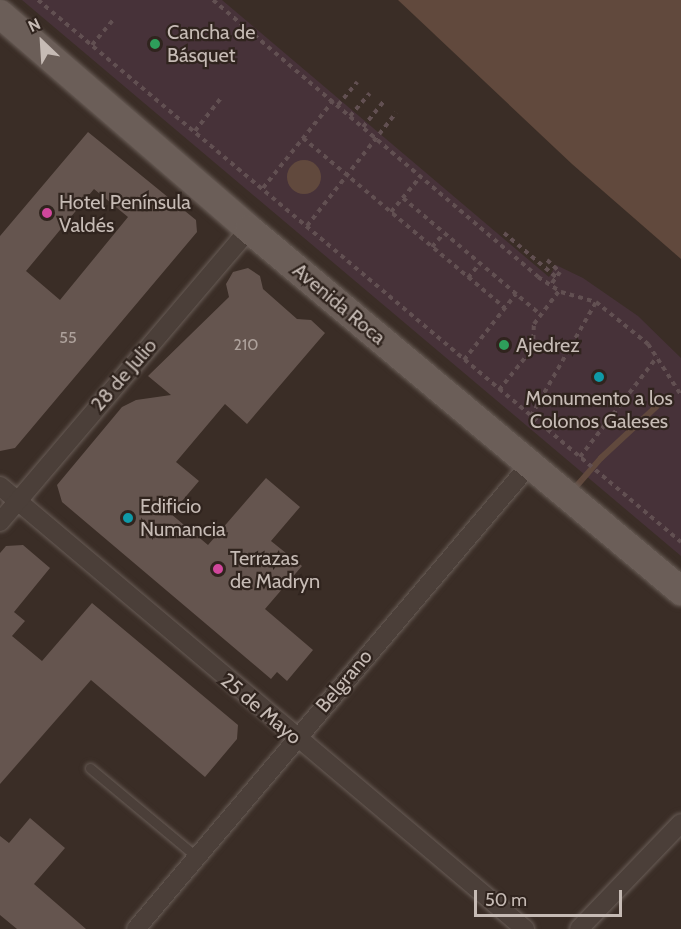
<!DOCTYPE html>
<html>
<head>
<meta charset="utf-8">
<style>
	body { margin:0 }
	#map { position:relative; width:681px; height:929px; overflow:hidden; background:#3a2d26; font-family:Cabin,sans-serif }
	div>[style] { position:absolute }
	.green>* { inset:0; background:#473239 }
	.water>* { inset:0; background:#61493d }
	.round { border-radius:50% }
	.stream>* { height:6px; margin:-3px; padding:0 3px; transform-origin:3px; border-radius:3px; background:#61493d }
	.building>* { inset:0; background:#65554f }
	.path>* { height:4px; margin-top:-2px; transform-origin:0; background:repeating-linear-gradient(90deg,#625052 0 4.5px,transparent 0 9px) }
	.roads { filter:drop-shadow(0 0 2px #695d57) drop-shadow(0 0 2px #695d57) }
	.lane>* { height:9px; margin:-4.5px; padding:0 4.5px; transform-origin:4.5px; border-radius:4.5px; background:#4b3f39 }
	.street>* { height:18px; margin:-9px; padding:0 9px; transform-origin:9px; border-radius:9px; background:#4b3f39 }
	.primary>* { height:28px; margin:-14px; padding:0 14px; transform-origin:14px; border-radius:14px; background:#6b5e58 }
	.dots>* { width:16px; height:16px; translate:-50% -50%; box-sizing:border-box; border:3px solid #30241e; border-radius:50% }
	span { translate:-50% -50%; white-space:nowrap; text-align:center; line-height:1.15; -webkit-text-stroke:4.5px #30241e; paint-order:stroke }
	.number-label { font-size:16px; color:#aea29c }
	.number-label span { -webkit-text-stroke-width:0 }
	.poi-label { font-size:20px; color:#c6bbb5 }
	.left { translate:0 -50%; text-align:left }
	.street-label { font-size:20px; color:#c6bbb5 }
	.north { position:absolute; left:12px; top:12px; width:60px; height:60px; -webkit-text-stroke:4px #30241e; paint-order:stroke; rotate:335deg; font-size:16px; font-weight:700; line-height:24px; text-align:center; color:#c6bbb5 }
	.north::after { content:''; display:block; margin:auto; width:21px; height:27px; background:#c6bbb5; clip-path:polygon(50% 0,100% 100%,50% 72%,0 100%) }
	.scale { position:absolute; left:474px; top:890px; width:148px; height:27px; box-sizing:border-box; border:3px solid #c6bbb5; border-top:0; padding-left:8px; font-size:18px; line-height:21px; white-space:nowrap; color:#c6bbb5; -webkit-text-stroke:4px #30241e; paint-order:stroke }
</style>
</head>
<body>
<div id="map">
	<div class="green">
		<i style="clip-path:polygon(22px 0,222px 0,549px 277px,556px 265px,583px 278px,638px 316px,681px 358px,681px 556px)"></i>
	</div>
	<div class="water">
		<i style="clip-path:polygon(398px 0,681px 0,681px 259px,572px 164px)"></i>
		<i class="round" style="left:287px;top:160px;width:34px;height:34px"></i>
	</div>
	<div class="stream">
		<i style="left:573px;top:490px;width:43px;rotate:-48.8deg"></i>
		<i style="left:601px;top:458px;width:76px;rotate:-42.9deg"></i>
	</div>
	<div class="building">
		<i style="clip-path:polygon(evenodd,88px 132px,196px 220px,197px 232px,15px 448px,0 451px,0 236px,88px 132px,94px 189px,128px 217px,60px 300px,26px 271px,94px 189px)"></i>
		<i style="clip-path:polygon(248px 268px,260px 276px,263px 289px,297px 319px,311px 320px,325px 333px,247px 424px,225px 404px,176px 462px,199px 481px,171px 514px,208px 545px,266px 478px,300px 507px,271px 541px,302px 566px,265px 609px,313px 650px,287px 681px,277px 672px,271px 679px,62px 502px,57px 485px,122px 407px,136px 400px,171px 395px,148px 376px,229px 297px,226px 284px,233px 272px)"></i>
		<i style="clip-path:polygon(23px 545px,50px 568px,14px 612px,25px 621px,12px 636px,42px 661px,92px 603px,238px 725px,237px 739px,205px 777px,91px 680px,0 784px,0 553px,6px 546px)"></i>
		<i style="clip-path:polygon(30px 818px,65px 848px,34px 884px,86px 929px,17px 929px,0 915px,0 836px,9px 843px)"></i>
	</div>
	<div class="path">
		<i style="left:38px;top:0;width:841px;rotate:40.13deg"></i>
		<i style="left:213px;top:0;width:427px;rotate:40.4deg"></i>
		<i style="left:538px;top:277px;width:27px;rotate:33deg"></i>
		<i style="left:561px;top:292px;width:36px;rotate:16deg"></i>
		<i style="left:596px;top:302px;width:67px;rotate:38.9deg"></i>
		<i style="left:648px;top:344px;width:61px;rotate:57.1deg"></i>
		<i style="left:92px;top:45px;width:33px;rotate:-50deg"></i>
		<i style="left:338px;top:105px;width:30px;rotate:-50deg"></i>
		<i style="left:350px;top:116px;width:30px;rotate:-49deg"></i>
		<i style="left:363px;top:127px;width:32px;rotate:-51deg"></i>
		<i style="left:195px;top:131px;width:42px;rotate:-51.8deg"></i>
		<i style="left:303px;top:138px;width:264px;rotate:40.1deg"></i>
		<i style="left:263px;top:188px;width:112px;rotate:-51.2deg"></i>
		<i style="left:403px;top:198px;width:181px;rotate:40.3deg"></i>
		<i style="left:391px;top:212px;width:47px;rotate:-50.2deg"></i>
		<i style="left:307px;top:226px;width:144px;rotate:-51.8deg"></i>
		<i style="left:504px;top:233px;width:68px;rotate:40.2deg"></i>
		<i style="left:432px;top:247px;width:18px;rotate:-49deg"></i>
		<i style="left:547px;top:260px;width:18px;rotate:43deg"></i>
		<i style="left:560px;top:272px;width:17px;rotate:126deg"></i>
		<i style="left:468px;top:278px;width:19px;rotate:-51deg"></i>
		<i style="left:464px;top:360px;width:84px;rotate:-51.8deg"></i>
		<i style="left:499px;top:390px;width:54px;rotate:-51deg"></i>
		<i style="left:533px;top:348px;width:24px;rotate:-88deg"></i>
		<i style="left:534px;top:324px;width:41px;rotate:-52.9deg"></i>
		<i style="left:531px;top:416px;width:131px;rotate:-60.3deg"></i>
		<i style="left:580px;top:457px;width:126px;rotate:-52.4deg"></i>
	</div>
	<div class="roads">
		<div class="lane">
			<i style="left:90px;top:768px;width:139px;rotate:39.8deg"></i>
		</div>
		<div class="street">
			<i style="left:0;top:486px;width:687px;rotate:40.16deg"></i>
			<i style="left:0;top:522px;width:385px;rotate:-49.6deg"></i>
			<i style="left:136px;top:929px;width:611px;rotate:-49.71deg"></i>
			<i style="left:579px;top:929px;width:147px;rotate:-46.1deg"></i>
		</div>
		<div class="primary">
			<i style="left:0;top:14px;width:329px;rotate:40.8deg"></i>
			<i style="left:249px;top:229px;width:564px;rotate:39.96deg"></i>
		</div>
	</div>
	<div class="dots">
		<i style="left:155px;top:44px;background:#2e9e5b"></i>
		<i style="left:47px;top:213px;background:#d1479c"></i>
		<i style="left:504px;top:345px;background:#2e9e5b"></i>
		<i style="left:599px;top:377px;background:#0f9aa8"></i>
		<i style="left:128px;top:518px;background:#0f9aa8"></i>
		<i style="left:218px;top:569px;background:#d1479c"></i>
	</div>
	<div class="number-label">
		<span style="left:68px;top:338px">55</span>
		<span style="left:246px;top:345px">210</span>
	</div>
	<div class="poi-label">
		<span class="left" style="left:167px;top:44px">Cancha de<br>Básquet</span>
		<span class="left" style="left:59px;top:214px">Hotel Península<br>Valdés</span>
		<span class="left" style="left:516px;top:345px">Ajedrez</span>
		<span style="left:599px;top:410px">Monumento a los<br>Colonos Galeses</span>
		<span class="left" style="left:140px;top:518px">Edificio<br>Numancia</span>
		<span class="left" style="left:230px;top:570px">Terrazas<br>de Madryn</span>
	</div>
	<div class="street-label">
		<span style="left:339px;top:304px;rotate:40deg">Avenida Roca</span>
		<span style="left:124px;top:375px;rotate:-49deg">28 de Julio</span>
		<span style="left:344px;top:681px;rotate:-50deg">Belgrano</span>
		<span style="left:261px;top:709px;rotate:40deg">25 de Mayo</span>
	</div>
	<div class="north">N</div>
	<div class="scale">50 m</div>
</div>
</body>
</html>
